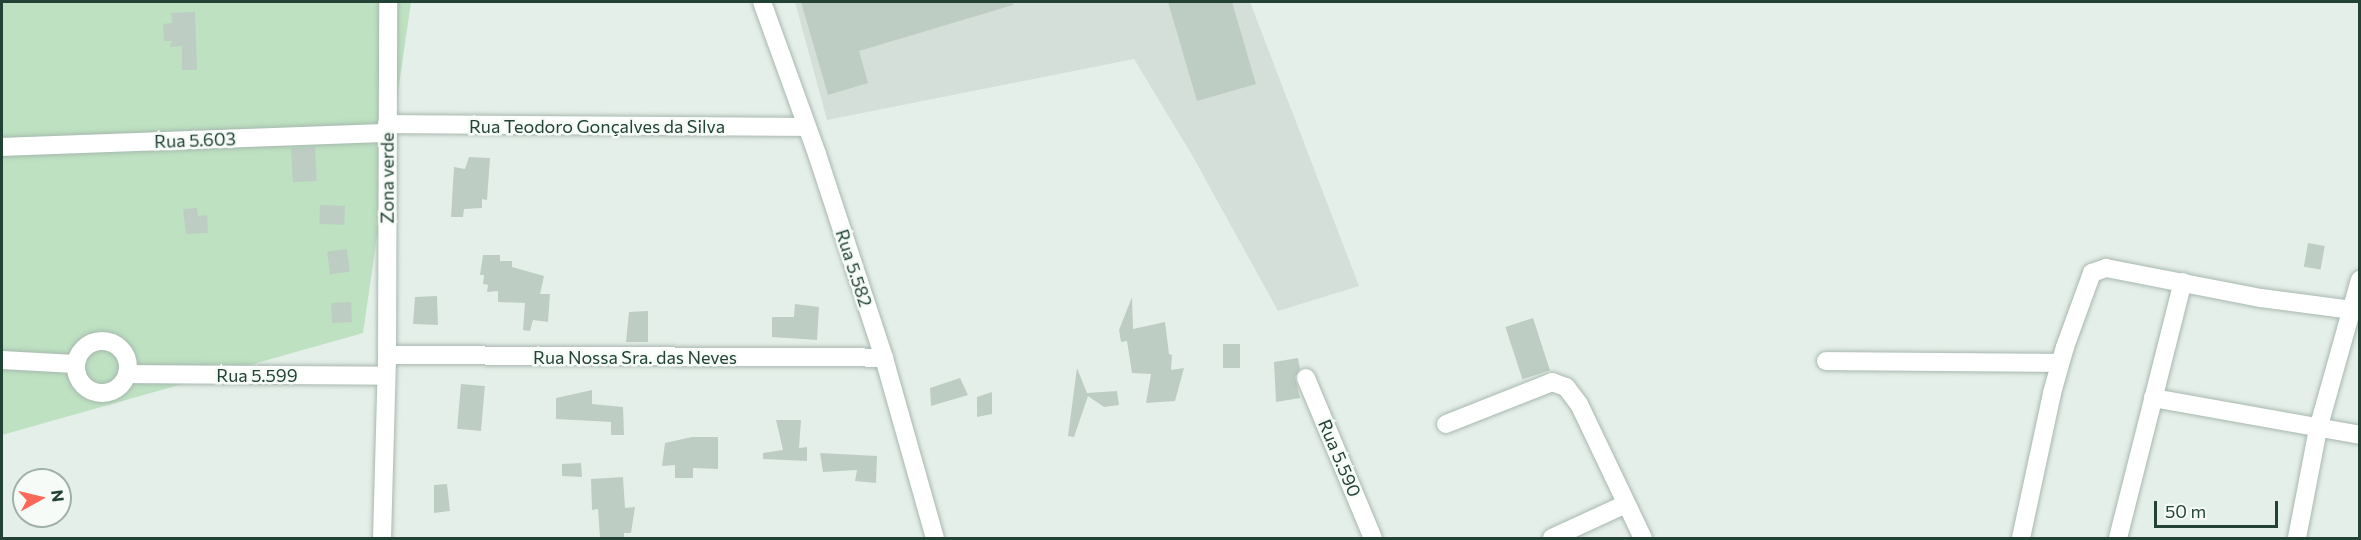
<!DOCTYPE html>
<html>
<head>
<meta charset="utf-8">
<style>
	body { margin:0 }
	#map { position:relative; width:2361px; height:540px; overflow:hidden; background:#e5efe9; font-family:Commissioner,sans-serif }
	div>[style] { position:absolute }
	.built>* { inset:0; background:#d3dfd8 }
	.green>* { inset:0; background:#bde1c1 }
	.building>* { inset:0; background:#bdcdc4; transform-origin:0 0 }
	.roads { filter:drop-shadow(0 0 2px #a7b8af) drop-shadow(0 0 2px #a7b8af) }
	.minor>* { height:18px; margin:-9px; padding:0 9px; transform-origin:9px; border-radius:9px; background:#fff }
	.minor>.ring { margin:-9px; padding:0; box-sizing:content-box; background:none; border:18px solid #fff; border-radius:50% }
	.tertiary>* { height:18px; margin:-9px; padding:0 9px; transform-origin:9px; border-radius:9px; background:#fff }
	span { translate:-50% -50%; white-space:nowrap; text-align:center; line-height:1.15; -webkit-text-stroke:5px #f6fbf7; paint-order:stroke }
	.street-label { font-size:18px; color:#224235 }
	.frame { position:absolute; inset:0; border:3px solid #224235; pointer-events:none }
	.north { position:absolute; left:12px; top:468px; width:60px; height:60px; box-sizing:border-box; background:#f6fbf7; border:2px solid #a1b1a9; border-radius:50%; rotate:82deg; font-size:16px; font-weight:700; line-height:24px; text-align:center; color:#224235 }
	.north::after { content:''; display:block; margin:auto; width:21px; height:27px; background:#fa6958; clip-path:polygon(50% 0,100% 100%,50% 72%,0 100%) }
	.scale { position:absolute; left:2154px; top:501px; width:124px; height:27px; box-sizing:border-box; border:3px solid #224235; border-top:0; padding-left:8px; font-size:18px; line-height:21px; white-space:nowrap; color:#224235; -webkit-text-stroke:4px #f6fbf7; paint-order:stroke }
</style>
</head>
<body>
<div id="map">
	<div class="built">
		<i style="clip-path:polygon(795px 2px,1250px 2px,1359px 286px,1278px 311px,1192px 155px,1134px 59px,827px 120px)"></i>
	</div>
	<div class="green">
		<i style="clip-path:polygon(2px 2px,411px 2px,363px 333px,2px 435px)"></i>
	</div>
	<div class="building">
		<i style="clip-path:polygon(801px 2px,1013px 2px,1013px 5px,859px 51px,868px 83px,828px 95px)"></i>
		<i style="clip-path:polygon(1168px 2px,1232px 2px,1256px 84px,1197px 101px)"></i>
		<i style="clip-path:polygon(195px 12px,197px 70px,182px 70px,182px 46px,170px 47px,172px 41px,164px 41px,163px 24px,172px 23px,171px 13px)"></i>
		<i style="left:315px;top:147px;width:34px;height:24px;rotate:87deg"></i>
		<i style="clip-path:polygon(469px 157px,490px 158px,487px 200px,482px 199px,482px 208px,464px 209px,463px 217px,451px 217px,454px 167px,465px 169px)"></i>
		<i style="left:320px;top:205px;width:25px;height:19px;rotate:2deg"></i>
		<i style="clip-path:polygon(197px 208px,198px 216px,207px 215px,208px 233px,186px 234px,183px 209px)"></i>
		<i style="left:2308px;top:243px;width:17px;height:24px;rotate:10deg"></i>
		<i style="left:347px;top:249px;width:23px;height:20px;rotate:83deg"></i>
		<i style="clip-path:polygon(483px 255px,500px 255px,500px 261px,512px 261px,512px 267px,544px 276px,540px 294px,550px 294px,548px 322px,533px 320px,530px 331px,523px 330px,525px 303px,498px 302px,498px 291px,487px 292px,488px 285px,483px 284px,484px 275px,480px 275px)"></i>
		<i style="clip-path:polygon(437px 296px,438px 325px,413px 324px,415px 297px)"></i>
		<i style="clip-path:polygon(1132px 297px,1133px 329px,1165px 322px,1169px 354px,1172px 355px,1171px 370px,1184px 368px,1175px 401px,1146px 403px,1151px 374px,1132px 373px,1127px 341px,1121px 342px,1119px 330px)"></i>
		<i style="left:351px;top:302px;width:20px;height:20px;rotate:87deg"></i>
		<i style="clip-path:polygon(795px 304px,819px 307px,817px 340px,772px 337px,772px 317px,794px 317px)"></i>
		<i style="clip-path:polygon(648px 311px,648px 342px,626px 342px,629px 312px)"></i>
		<i style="left:1533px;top:318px;width:55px;height:29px;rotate:72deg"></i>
		<i style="left:1223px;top:344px;width:17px;height:24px"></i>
		<i style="clip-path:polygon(1298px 358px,1300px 369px,1295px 377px,1300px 398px,1276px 402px,1274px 362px)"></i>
		<i style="clip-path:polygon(1077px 368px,1087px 393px,1117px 391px,1119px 405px,1104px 407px,1088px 396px,1074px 437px,1068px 436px)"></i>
		<i style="clip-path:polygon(960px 378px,968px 395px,931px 406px,930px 388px)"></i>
		<i style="left:461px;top:384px;width:24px;height:45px;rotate:5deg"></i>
		<i style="clip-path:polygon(592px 390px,592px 404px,623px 407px,624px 435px,611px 435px,611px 422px,556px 419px,556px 398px)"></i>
		<i style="clip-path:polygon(992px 392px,992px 414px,977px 417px,977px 397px)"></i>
		<i style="clip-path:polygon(776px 420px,801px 420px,799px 448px,807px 447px,807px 461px,763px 459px,763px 453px,783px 450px)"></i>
		<i style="clip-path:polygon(692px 437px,718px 437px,718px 469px,693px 468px,693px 478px,675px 478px,675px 465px,662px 466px,665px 443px)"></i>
		<i style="clip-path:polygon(820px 453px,877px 456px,876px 483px,855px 481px,857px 470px,823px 472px)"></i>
		<i style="clip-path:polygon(581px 463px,582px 477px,562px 476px,562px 464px)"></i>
		<i style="clip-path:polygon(623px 477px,625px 508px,635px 507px,631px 533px,624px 533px,624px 538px,600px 538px,598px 509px,592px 510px,591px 479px)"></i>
		<i style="clip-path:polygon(447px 484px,450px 511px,434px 513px,434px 485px)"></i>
	</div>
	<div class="roads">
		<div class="minor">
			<i style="left:762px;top:2px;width:162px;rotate:70.1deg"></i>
			<i style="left:817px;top:154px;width:215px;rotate:71.8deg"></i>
			<i style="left:884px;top:358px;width:187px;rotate:74.2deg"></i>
			<i style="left:387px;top:124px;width:419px;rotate:0.4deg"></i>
			<i style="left:2px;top:147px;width:386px;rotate:-2.1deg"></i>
			<i class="ring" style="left:76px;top:341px;width:34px;height:34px"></i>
			<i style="left:387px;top:355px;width:497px;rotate:0.3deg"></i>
			<i style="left:2px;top:360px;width:73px;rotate:3.1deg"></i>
			<i style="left:1826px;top:361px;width:234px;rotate:0.5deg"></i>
			<i style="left:127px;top:374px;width:259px;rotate:0.4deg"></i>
			<i style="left:1306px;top:378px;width:173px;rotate:67.3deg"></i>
			<i style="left:2153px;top:398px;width:210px;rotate:10.1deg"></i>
			<i style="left:1446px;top:424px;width:114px;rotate:-21.6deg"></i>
			<i style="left:1552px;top:382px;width:15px;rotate:20deg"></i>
			<i style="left:1566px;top:387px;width:21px;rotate:53deg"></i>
			<i style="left:1579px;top:404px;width:148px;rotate:64.5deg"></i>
			<i style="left:1552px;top:538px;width:81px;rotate:-24.7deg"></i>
			<i style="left:2021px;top:538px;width:148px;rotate:-77.9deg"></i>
			<i style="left:2052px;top:393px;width:48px;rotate:-74.2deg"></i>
			<i style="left:2065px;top:347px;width:79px;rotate:-70deg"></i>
			<i style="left:2092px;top:273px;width:15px;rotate:-20deg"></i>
			<i style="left:2106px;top:268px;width:158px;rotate:11deg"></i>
			<i style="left:2261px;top:298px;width:92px;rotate:7.5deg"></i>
			<i style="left:2118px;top:538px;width:264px;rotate:-75.8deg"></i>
			<i style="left:2297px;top:538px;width:111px;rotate:-79.1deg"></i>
			<i style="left:2318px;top:429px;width:155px;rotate:-74.3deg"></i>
		</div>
		<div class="tertiary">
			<i style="left:382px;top:538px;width:183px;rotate:-88.4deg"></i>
			<i style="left:387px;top:355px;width:353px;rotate:-89.8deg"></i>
		</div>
	</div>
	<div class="street-label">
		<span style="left:597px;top:126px">Rua Teodoro Gonçalves da Silva</span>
		<span style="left:195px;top:140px;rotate:-2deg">Rua 5.603</span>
		<span style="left:387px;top:178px;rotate:-90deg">Zona verde</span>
		<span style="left:854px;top:268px;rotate:72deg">Rua 5.582</span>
		<span style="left:635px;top:357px">Rua Nossa Sra. das Neves</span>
		<span style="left:257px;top:375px">Rua 5.599</span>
		<span style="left:1340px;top:458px;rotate:67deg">Rua 5.590</span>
	</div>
	<div class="frame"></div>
	<div class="north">N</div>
	<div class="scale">50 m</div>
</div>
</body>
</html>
